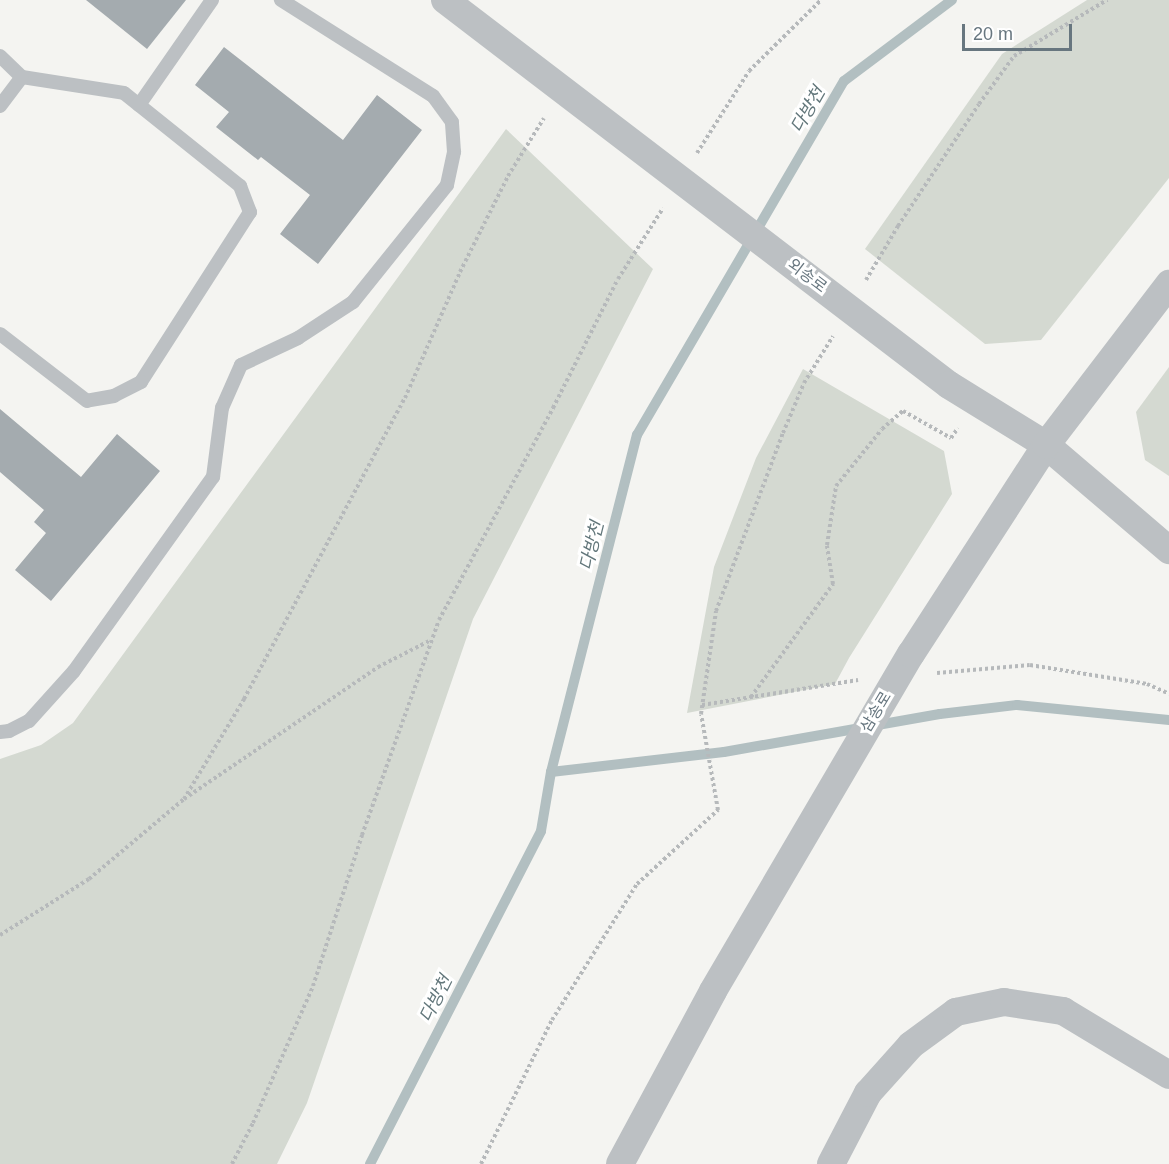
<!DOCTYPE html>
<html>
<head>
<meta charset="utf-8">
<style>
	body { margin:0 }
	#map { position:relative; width:1169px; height:1164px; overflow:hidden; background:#f4f4f1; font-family:Arial,"Noto Sans KR",sans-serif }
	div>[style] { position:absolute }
	.green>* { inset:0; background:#d4d9d1 }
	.stream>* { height:10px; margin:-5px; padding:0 5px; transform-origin:5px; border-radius:5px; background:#b2bfc1 }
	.building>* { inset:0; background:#a4abaf }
	.path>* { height:4px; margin-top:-2px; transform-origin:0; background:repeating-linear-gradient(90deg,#b6b9bb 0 3px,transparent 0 6px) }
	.lane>* { height:14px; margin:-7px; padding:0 7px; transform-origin:7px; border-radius:7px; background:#bcc0c3 }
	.street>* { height:28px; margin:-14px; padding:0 14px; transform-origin:14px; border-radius:14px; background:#bcc0c3 }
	span { translate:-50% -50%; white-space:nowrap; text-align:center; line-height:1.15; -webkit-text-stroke:6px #fff; paint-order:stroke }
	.street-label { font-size:16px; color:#67767f }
	.water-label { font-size:18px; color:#63777b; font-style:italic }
	.scale { position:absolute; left:962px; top:24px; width:110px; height:27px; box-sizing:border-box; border:3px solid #67767f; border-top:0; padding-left:8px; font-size:18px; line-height:21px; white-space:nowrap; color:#67767f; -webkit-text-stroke:4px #fff; paint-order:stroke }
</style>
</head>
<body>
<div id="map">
	<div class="green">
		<i style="clip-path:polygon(1087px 0,1169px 0,1169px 178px,1041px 340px,985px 344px,865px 249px,1002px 54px)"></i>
		<i style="clip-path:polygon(506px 129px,653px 269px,473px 619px,307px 1103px,277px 1164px,0 1164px,0 759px,41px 745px,73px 723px)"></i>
		<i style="clip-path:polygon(1169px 367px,1169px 476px,1145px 460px,1136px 412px)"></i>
		<i style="clip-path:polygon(803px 369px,944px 451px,952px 494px,849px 658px,835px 684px,687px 713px,714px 567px,756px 458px)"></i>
	</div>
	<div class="stream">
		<i style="left:551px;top:772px;width:174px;rotate:-6.6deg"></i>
		<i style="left:724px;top:752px;width:219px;rotate:-10deg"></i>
		<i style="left:940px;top:714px;width:78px;rotate:-6.7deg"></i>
		<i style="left:1017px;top:705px;width:153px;rotate:5.6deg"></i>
		<i style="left:370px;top:1164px;width:374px;rotate:-62.8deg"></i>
		<i style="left:541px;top:831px;width:60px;rotate:-80.4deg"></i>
		<i style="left:551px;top:772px;width:348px;rotate:-75.7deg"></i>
		<i style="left:637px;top:435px;width:410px;rotate:-59.7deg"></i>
		<i style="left:844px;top:81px;width:135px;rotate:-36.9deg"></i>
	</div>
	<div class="building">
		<i style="clip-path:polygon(86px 0,186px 0,147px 49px)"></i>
		<i style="clip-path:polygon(224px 47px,343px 140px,377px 95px,422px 130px,318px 264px,280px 234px,310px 195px,261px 157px,258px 160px,216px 127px,229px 112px,195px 85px)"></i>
		<i style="clip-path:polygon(0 409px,81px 477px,117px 434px,160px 471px,51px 601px,15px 570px,46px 533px,34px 522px,44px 510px,0 472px)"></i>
	</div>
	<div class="path">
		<i style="left:697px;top:153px;width:97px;rotate:-57.6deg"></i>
		<i style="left:749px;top:71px;width:101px;rotate:-44.6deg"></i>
		<i style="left:866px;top:280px;width:63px;rotate:-59.3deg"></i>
		<i style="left:898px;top:226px;width:146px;rotate:-56.4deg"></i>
		<i style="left:979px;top:104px;width:59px;rotate:-53.9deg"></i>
		<i style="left:1014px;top:56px;width:109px;rotate:-31.1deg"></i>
		<i style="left:937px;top:673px;width:93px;rotate:-4.9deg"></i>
		<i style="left:1030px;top:665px;width:119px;rotate:9.2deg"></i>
		<i style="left:1147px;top:684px;width:24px;rotate:24deg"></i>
		<i style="left:751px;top:697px;width:140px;rotate:-54deg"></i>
		<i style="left:833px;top:584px;width:39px;rotate:-99deg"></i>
		<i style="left:827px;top:545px;width:60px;rotate:-81.3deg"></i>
		<i style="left:836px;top:486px;width:73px;rotate:-51.1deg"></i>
		<i style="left:882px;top:429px;width:28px;rotate:-41deg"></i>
		<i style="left:903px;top:411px;width:55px;rotate:29.4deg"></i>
		<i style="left:951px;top:438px;width:12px;rotate:-55deg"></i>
		<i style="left:702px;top:705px;width:158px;rotate:-9.1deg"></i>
		<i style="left:184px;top:799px;width:117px;rotate:-59deg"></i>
		<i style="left:244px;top:699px;width:341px;rotate:-61.9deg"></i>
		<i style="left:405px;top:398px;width:137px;rotate:-66.4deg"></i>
		<i style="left:460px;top:272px;width:107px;rotate:-63.4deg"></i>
		<i style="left:508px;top:176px;width:68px;rotate:-58.2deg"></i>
		<i style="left:0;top:935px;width:105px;rotate:-32.2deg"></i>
		<i style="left:89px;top:879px;width:124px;rotate:-40.1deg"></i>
		<i style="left:184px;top:799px;width:235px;rotate:-34.2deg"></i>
		<i style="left:378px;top:667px;width:59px;rotate:-27deg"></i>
		<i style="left:232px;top:1164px;width:46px;rotate:-62.9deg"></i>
		<i style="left:253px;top:1123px;width:150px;rotate:-66.3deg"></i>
		<i style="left:313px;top:986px;width:159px;rotate:-72deg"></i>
		<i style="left:362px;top:835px;width:228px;rotate:-70.3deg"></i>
		<i style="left:439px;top:620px;width:241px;rotate:-61.7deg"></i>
		<i style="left:553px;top:408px;width:144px;rotate:-63.3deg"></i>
		<i style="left:618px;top:279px;width:84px;rotate:-57.6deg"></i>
		<i style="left:481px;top:1164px;width:161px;rotate:-63.8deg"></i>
		<i style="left:552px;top:1020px;width:160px;rotate:-58deg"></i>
		<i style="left:637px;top:884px;width:110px;rotate:-42.4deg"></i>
		<i style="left:718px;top:810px;width:97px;rotate:-100deg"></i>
		<i style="left:701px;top:714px;width:104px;rotate:-81.7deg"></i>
		<i style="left:716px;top:611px;width:190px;rotate:-69.4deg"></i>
		<i style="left:783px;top:433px;width:54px;rotate:-67.2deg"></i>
		<i style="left:804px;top:383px;width:55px;rotate:-58.3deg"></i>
	</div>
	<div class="lane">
		<i style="left:0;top:56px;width:30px;rotate:44deg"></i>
		<i style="left:22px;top:77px;width:103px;rotate:8.9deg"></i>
		<i style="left:124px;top:93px;width:149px;rotate:38.7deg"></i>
		<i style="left:240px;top:186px;width:28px;rotate:69deg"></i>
		<i style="left:250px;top:212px;width:202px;rotate:122.7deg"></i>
		<i style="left:141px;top:382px;width:30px;rotate:153deg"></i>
		<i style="left:114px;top:396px;width:27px;rotate:170deg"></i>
		<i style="left:87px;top:401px;width:110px;rotate:-142.4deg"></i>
		<i style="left:139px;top:105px;width:128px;rotate:-55.2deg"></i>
		<i style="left:0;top:106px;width:36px;rotate:-53deg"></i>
		<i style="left:0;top:732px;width:9px;rotate:-6deg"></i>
		<i style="left:9px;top:731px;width:22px;rotate:-27deg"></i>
		<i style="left:29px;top:721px;width:67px;rotate:-48deg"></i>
		<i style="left:74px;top:671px;width:239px;rotate:-54.4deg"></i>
		<i style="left:213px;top:477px;width:70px;rotate:-82.6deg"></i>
		<i style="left:222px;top:408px;width:47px;rotate:-66.2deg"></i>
		<i style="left:241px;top:365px;width:63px;rotate:-25.3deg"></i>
		<i style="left:298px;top:338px;width:66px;rotate:-33.2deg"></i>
		<i style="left:353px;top:302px;width:150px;rotate:-51.2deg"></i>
		<i style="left:447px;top:185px;width:34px;rotate:-78deg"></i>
		<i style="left:454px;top:152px;width:30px;rotate:-94deg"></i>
		<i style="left:452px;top:122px;width:32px;rotate:-126deg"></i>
		<i style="left:433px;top:96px;width:180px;rotate:-147.7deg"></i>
	</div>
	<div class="street">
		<i style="left:445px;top:0;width:634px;rotate:37.38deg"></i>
		<i style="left:949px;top:385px;width:114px;rotate:31.7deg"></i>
		<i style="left:1046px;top:445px;width:162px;rotate:40.5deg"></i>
		<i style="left:620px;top:1164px;width:196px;rotate:-61.7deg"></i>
		<i style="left:713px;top:991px;width:391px;rotate:-59.6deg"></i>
		<i style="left:911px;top:654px;width:249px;rotate:-57.1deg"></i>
		<i style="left:1046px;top:445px;width:203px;rotate:-52.6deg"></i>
		<i style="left:831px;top:1164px;width:80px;rotate:-62.5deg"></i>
		<i style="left:868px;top:1093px;width:64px;rotate:-48.1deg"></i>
		<i style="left:911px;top:1045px;width:56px;rotate:-36.3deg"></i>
		<i style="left:956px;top:1012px;width:49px;rotate:-11.8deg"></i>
		<i style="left:1004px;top:1002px;width:60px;rotate:8.7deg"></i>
		<i style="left:1063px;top:1011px;width:124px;rotate:31.1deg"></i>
	</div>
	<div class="street-label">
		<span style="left:807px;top:276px;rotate:37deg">외송로</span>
		<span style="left:876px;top:712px;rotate:-59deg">삼송로</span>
	</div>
	<div class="water-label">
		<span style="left:808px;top:110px;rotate:-60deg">다방천</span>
		<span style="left:592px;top:546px;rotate:-76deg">다방천</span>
		<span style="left:436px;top:999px;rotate:-63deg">다방천</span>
	</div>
	<div class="scale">20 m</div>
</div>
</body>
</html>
